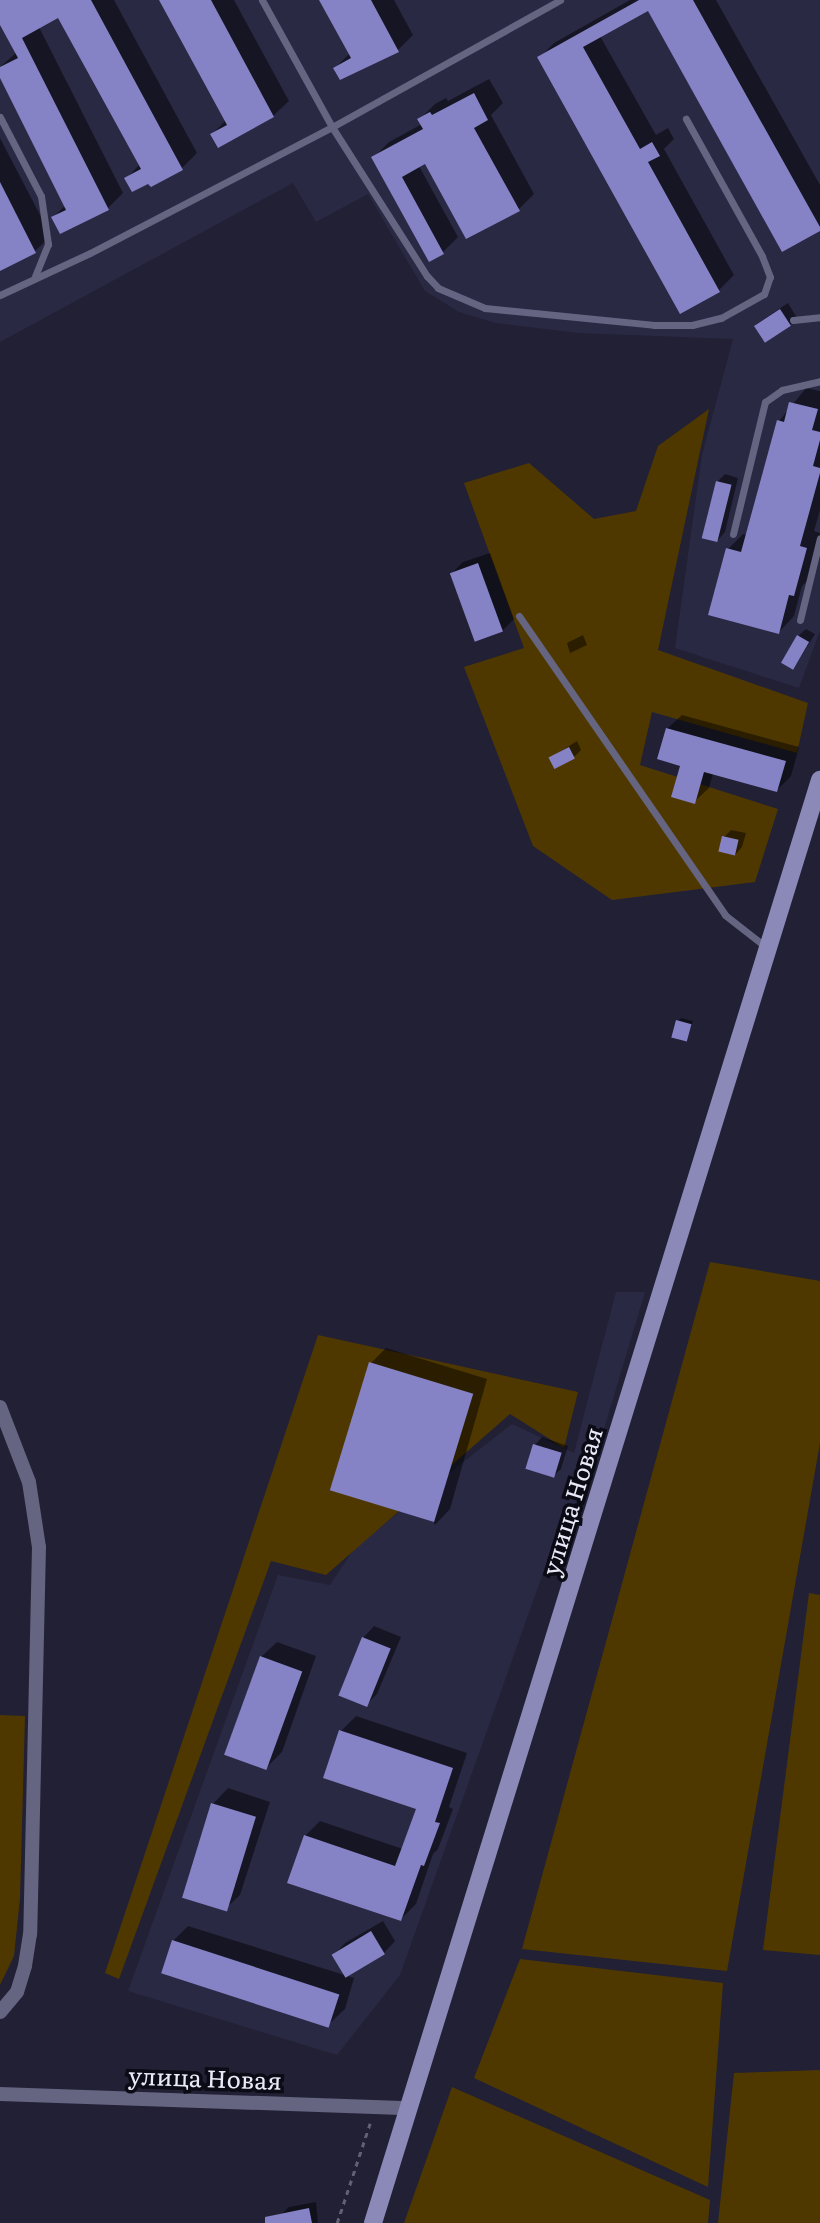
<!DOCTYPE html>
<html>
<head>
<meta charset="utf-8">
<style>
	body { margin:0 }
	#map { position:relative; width:820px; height:2223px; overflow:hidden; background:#212035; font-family:Literata,serif }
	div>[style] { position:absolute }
	.built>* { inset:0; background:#2a2944 }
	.green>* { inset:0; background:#4f3800 }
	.shadow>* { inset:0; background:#0007 }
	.building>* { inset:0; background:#8582c6; transform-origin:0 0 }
	.path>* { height:2.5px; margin-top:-1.25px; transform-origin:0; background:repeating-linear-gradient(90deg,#616174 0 5px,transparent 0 10px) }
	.lane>* { height:7px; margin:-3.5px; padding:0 3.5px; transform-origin:3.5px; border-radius:3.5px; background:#656481 }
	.street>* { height:14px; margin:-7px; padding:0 7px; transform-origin:7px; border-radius:7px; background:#656481 }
	.secondary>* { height:18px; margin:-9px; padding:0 9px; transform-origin:9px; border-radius:9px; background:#8a89b8 }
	span { translate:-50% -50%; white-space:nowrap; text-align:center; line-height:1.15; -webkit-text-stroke:7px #0b0b15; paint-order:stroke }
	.street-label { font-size:24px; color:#e9eaf8 }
</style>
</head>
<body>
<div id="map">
	<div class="built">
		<i style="clip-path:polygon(0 0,820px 0,820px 631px,799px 688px,675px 648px,702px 455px,733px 339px,579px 333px,496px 323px,459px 312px,425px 291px,368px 194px,316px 222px,293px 183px,0 342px)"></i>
		<i style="clip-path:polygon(616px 1292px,645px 1292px,581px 1506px,568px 1503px,400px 1975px,337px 2055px,128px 1991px,278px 1575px,330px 1585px,356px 1546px,512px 1424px,574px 1453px)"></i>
	</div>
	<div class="green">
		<i style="clip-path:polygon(709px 409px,658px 650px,808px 703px,797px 753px,652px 712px,640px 765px,778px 809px,755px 882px,612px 900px,533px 846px,464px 667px,524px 648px,464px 483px,529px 463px,594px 519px,636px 511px,658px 446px)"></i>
		<i style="clip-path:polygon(710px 1262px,820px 1281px,820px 1443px,727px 1971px,522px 1949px)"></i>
		<i style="clip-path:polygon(318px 1335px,578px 1392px,564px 1448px,510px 1414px,326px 1575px,271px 1561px,119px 1979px,105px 1973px)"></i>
		<i style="clip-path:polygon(809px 1593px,820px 1595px,820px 1955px,763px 1950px)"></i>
		<i style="clip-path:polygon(0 1715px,25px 1716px,20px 1898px,14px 1956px,0 1985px)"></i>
		<i style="clip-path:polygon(520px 1959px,723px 1983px,708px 2187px,474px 2078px)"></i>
		<i style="clip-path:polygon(820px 2070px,820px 2223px,718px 2223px,734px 2073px)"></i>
		<i style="clip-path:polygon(452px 2087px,710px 2200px,708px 2223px,404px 2223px)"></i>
	</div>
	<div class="shadow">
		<i style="clip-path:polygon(0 0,114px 0,197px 153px,182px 168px,149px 181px,127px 178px,140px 164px,59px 16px,39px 27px,123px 193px,108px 208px,53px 217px,66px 205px,0 74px,0 67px,17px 52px,0 21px)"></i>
		<i style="clip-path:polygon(161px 0,234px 0,289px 101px,273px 116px,212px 134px,226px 120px)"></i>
		<i style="clip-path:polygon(321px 0,394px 0,413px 35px,398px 50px,341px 78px,335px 68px,350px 53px)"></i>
		<i style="clip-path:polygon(630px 0,716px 0,820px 185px,820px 229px,648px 9px,600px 36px,656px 135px,668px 128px,674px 139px,664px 149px,734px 275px,719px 290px,681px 312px,539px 58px,554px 43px)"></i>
		<i style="clip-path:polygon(489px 79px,503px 103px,491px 115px,534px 194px,519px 209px,426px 162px,419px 166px,458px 237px,443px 252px,374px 157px,389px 142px,422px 124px,419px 120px,435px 104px,446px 98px,448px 101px)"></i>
		<i style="clip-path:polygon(0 138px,51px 236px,35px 251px,0 269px)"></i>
		<i style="clip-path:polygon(788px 303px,797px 318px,790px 325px,755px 325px)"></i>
		<i style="clip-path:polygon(806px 388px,820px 391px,820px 510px,814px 531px,820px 533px,820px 538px,809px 579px,802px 586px,794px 616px,779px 632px,728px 549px,743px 534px,748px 535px,779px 421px)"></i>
		<i style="clip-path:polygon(725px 474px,738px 478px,725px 532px,718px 540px,717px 482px)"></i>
		<i style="clip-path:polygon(490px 553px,514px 619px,502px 631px,452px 573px,463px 562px)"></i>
		<i style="clip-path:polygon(806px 629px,815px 634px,794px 668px,798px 636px)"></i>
		<i style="clip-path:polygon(583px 635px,587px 645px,570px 653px,567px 643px)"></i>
		<i style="clip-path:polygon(682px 715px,799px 747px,791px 776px,777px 790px,713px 773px,709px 788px,694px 802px,667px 729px)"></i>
		<i style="clip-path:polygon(577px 741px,581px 750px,574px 757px,550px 758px)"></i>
		<i style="clip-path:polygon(731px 830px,746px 833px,742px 847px,735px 855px,724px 837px)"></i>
		<i style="clip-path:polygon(681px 1018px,693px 1021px,686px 1040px,678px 1021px)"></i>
		<i style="clip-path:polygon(386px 1348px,487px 1379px,450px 1509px,435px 1525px,371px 1363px)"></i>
		<i style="clip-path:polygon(542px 1437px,568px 1446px,561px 1469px,553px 1476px,535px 1445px)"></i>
		<i style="clip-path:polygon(374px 1626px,401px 1637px,377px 1694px,366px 1705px,363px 1638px)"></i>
		<i style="clip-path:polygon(277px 1642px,316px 1656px,282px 1752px,267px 1767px,261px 1657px)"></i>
		<i style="clip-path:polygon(356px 1716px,467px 1753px,449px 1807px,453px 1809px,438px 1849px,433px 1854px,416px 1904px,401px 1919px,305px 1836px,320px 1821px,403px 1849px,419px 1808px,341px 1731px)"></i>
		<i style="clip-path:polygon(228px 1788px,270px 1802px,240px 1895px,224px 1910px,213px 1804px)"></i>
		<i style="clip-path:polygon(383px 1921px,395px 1941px,384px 1953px,334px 1955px,345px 1943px)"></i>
		<i style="clip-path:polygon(188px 1926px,354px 1978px,345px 2009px,329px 2024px,173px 1941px)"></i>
		<i style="clip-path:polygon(316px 2202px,318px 2223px,283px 2223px,282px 2214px,289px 2207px)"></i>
	</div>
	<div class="building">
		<i style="clip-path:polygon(0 0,91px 0,183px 170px,151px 187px,148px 184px,132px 192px,124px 178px,141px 169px,58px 18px,22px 38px,109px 210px,60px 234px,51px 217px,66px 210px,0 78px,0 67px,18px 58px,0 25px)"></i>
		<i style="clip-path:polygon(159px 0,211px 0,274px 117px,218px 148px,210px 134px,227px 125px)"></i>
		<i style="clip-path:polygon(319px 0,371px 0,399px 52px,340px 80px,333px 68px,351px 58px)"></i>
		<i style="clip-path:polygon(639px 0,693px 0,820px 227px,820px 231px,782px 252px,648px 11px,583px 47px,640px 149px,652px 142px,660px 156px,648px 162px,720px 292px,680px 314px,537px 57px)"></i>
		<i style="clip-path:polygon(474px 93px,488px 120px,474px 128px,520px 211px,466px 239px,425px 164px,402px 177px,444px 254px,429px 262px,371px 157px,423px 129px,417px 119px,430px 112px,432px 115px)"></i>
		<i style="clip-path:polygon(0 182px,36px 253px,0 271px)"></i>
		<i style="left:780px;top:309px;width:20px;height:31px;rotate:57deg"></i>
		<i style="clip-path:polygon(789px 402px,818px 409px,812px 430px,820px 432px,820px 440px,813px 466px,820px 468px,820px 473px,800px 546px,807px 548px,794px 596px,789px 595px,779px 634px,708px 615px,726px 548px,741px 552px,777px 420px,784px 422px)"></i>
		<i style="left:716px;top:481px;width:16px;height:59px;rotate:14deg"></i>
		<i style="left:478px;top:563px;width:73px;height:30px;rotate:70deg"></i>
		<i style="left:797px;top:635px;width:14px;height:32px;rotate:30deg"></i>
		<i style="clip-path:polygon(666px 728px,786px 761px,777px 792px,704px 772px,695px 804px,671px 797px,680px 766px,657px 759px)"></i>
		<i style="left:569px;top:747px;width:13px;height:23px;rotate:63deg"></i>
		<i style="left:722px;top:836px;width:17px;height:16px;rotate:13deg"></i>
		<i style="left:676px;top:1020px;width:16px;height:18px;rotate:15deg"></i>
		<i style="left:369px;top:1362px;width:109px;height:134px;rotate:17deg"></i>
		<i style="left:533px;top:1444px;width:30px;height:26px;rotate:17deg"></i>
		<i style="left:362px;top:1637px;width:31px;height:63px;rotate:22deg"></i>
		<i style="left:260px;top:1656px;width:45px;height:105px;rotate:20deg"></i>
		<i style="clip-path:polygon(339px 1730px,453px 1768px,435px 1822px,440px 1823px,424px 1866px,421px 1865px,401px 1921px,287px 1883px,304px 1835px,395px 1866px,416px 1809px,323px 1778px)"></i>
		<i style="left:211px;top:1803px;width:47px;height:99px;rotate:17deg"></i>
		<i style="left:371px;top:1931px;width:27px;height:46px;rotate:59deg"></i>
		<i style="left:172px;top:1940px;width:176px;height:35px;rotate:18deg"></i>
		<i style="clip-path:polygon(309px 2208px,312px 2223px,265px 2223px,265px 2217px)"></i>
	</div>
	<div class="path">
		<i style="left:337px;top:2223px;width:105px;rotate:-71.7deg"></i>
	</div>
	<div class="lane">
		<i style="left:262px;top:0;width:145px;rotate:61.1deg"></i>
		<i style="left:332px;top:127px;width:177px;rotate:57.5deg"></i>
		<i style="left:427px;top:276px;width:16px;rotate:47deg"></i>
		<i style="left:438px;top:288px;width:51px;rotate:23.1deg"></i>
		<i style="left:485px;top:308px;width:170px;rotate:5.7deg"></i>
		<i style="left:654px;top:325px;width:38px"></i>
		<i style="left:692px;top:325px;width:30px;rotate:-14deg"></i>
		<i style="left:721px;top:318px;width:49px;rotate:-29.2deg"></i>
		<i style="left:764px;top:294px;width:18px;rotate:-71deg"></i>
		<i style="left:770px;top:277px;width:22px;rotate:-111deg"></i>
		<i style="left:762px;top:256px;width:157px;rotate:-119deg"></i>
		<i style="left:0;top:117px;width:89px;rotate:62.6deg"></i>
		<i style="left:41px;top:196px;width:49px;rotate:81.7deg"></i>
		<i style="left:48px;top:244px;width:35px;rotate:112deg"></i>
		<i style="left:0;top:295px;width:99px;rotate:-25deg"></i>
		<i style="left:90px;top:253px;width:273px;rotate:-27.5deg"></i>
		<i style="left:332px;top:127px;width:261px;rotate:-29.1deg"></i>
		<i style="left:793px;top:320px;width:27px;rotate:-6deg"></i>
		<i style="left:733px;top:534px;width:136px;rotate:-76.4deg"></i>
		<i style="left:765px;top:402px;width:21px;rotate:-35deg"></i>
		<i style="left:782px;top:390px;width:39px;rotate:-13deg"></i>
		<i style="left:519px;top:616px;width:363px;rotate:55.4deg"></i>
		<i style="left:725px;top:915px;width:52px;rotate:38deg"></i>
		<i style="left:800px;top:620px;width:84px;rotate:-76.3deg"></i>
	</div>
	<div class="street">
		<i style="left:0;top:1407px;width:80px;rotate:68.9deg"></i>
		<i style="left:29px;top:1482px;width:66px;rotate:81.3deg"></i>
		<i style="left:39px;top:1547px;width:387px;rotate:91.3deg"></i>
		<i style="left:30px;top:1934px;width:32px;rotate:99deg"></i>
		<i style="left:25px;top:1966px;width:27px;rotate:107deg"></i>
		<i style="left:17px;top:1992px;width:26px;rotate:130deg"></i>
		<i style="left:0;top:2094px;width:409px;rotate:2deg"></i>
	</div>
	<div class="secondary">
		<i style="left:373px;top:2223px;width:1511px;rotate:-72.79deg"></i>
	</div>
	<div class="street-label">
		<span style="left:571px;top:1501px;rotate:-73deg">улица Новая</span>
		<span style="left:205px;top:2077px;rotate:2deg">улица Новая</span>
	</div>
</div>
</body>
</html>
